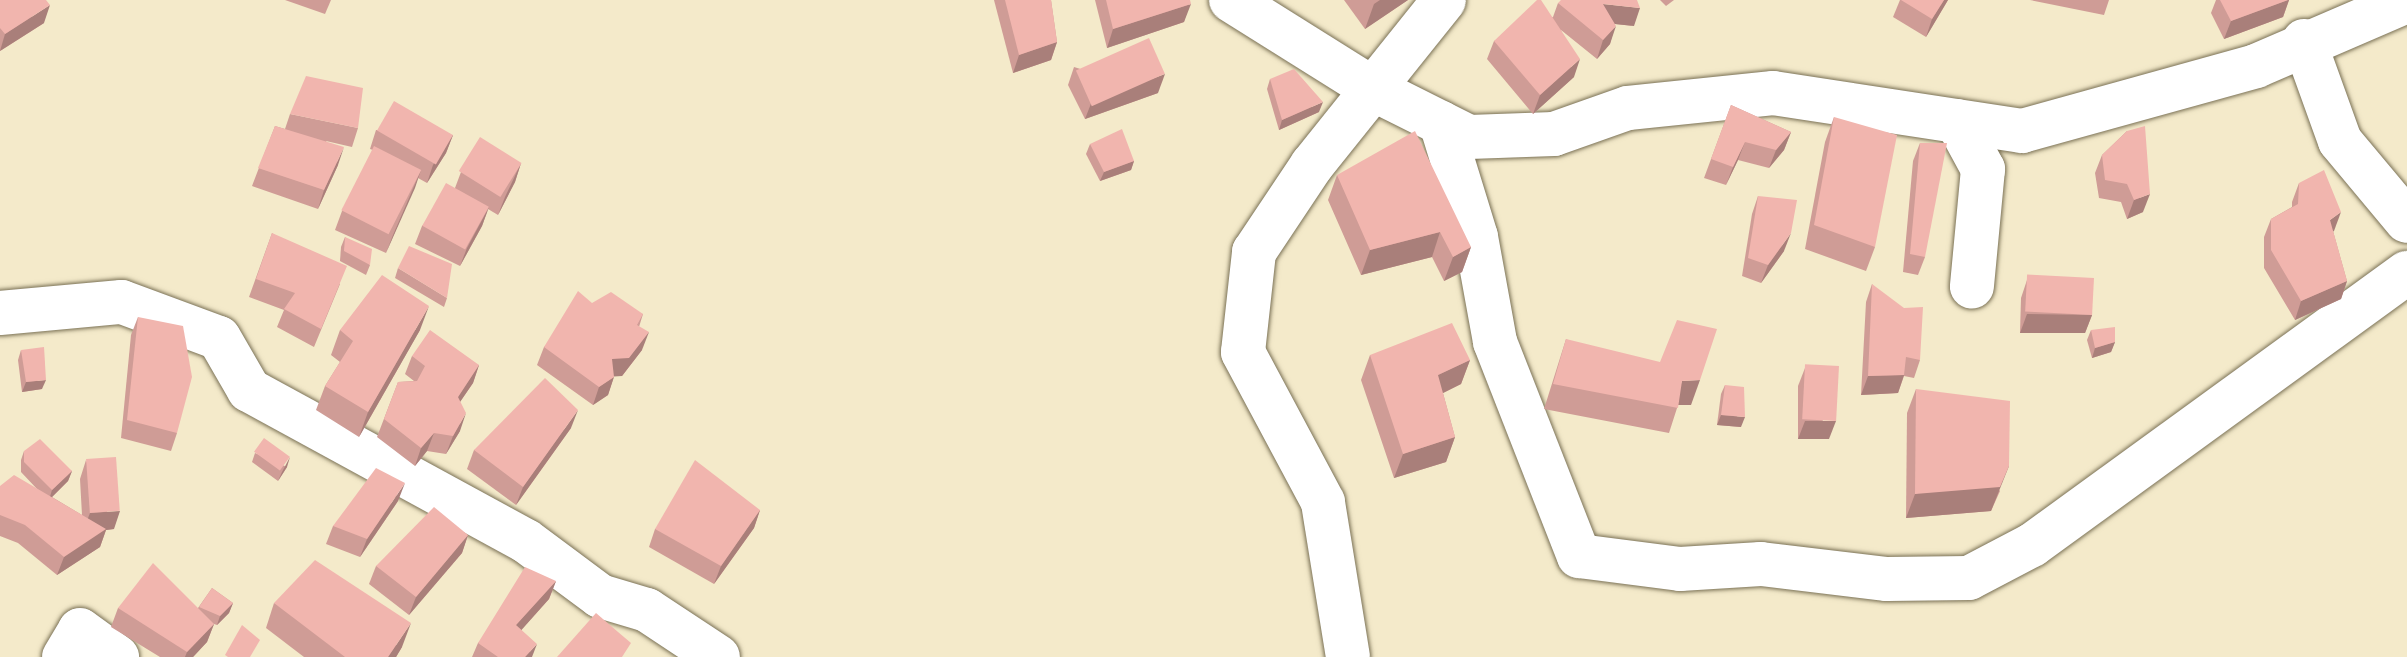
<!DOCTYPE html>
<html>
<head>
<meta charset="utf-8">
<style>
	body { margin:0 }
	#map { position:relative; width:2407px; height:657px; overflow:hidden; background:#f4eaca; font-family:"Roboto Serif",serif }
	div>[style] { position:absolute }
	.roads { filter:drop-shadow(0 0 2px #7a7155) drop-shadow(0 0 2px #7a7155) }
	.minor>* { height:44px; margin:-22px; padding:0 22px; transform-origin:22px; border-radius:22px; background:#fff }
	.wall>* { inset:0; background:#cf9c96 }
	.shaded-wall>* { inset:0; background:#a97f7a }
	.building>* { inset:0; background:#f1b5ae; transform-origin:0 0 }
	span { translate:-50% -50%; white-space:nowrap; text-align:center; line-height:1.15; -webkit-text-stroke:6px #fff; paint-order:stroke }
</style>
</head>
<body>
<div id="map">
	<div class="roads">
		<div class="minor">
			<i style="left:1231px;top:0;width:168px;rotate:32.1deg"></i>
			<i style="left:1373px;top:89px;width:107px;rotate:26.6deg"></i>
			<i style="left:1469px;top:137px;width:85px;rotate:-2deg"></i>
			<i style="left:1554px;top:134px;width:78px;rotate:-19.4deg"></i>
			<i style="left:1628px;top:108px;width:146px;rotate:-5.9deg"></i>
			<i style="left:1773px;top:93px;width:252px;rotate:8.7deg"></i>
			<i style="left:2022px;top:131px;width:243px;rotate:-15.5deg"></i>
			<i style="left:2256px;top:66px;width:164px;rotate:-23.3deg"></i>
			<i style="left:2304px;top:41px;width:106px;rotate:70.2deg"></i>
			<i style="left:2340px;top:141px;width:104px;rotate:50.1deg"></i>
			<i style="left:1957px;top:121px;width:55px;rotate:61.6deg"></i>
			<i style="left:1983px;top:169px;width:118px;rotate:95.4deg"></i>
			<i style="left:1441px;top:123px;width:119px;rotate:72.9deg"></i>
			<i style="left:1476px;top:237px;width:107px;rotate:79.7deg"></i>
			<i style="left:1495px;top:342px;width:230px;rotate:68.6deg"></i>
			<i style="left:1579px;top:556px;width:102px;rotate:7.3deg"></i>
			<i style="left:1680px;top:569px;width:81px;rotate:-3.5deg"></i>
			<i style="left:1761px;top:564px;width:127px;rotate:6.8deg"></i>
			<i style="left:1887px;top:579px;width:82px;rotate:-0.7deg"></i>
			<i style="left:1969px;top:578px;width:71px;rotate:-27.6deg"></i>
			<i style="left:2032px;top:545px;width:463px;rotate:-36deg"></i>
			<i style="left:0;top:313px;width:122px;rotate:-5.2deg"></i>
			<i style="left:122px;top:302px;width:103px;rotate:20.4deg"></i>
			<i style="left:219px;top:338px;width:60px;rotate:60deg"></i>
			<i style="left:249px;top:390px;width:315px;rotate:28.6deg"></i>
			<i style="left:526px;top:541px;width:92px;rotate:36.6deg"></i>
			<i style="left:600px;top:596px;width:49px;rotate:16.6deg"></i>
			<i style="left:647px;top:610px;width:85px;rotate:33.5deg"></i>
			<i style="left:64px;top:657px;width:31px;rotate:-59deg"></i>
			<i style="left:80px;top:630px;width:46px;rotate:36.1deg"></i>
			<i style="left:1348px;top:657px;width:157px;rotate:-99.2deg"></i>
			<i style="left:1323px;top:502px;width:170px;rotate:-118.1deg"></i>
			<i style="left:1243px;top:352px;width:101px;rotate:-83.7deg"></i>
			<i style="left:1254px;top:252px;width:105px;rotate:-56.3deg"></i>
			<i style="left:1312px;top:165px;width:211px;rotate:-51.3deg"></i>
		</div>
	</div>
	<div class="wall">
		<i style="clip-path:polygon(0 0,44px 23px,0 51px)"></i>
		<i style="clip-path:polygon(285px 0,331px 0,325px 14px)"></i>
		<i style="clip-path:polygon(994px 0,1051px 0,1057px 42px,1051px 60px,1013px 73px)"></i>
		<i style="clip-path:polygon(1095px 0,1190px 0,1184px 22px,1107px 48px)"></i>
		<i style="clip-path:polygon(1344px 0,1408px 0,1365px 29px)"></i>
		<i style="clip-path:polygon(1660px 0,1674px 0,1666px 6px)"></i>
		<i style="clip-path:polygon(1900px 0,1948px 0,1926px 37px,1893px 17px)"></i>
		<i style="clip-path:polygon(2030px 0,2109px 0,2104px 15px)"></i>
		<i style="clip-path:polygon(2216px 0,2289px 0,2283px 17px,2224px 39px,2211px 13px)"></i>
		<i style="clip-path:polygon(1558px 3px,1634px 26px,1615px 24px,1610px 44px,1597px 59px,1561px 30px,1574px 77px,1533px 114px,1487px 59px,1494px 41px,1553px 17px)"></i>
		<i style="clip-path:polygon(1074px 67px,1158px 93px,1085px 119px,1068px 85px)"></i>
		<i style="clip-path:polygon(1270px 79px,1319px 112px,1279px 130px,1267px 89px)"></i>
		<i style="clip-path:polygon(1731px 105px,1791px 132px,1784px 150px,1769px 168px,1738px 160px,1726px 185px,1704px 178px)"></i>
		<i style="clip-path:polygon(290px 114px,358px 128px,352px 147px,326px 141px,338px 165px,318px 209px,252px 186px,275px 126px,285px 129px)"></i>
		<i style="clip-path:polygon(1834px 117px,1875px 247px,1866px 271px,1805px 249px,1825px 142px)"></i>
		<i style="clip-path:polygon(376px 130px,453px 135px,446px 153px,427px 183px,418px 178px,386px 253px,335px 230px,342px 211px,373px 150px,370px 149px)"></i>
		<i style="clip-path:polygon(2127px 131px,2143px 212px,2127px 219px,2121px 202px,2099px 198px,2095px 173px,2102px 155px)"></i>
		<i style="clip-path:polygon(1920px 143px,1925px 257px,1918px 275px,1903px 272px,1913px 161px)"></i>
		<i style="clip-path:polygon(1090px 144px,1134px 161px,1131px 170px,1100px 181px,1086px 154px)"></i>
		<i style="clip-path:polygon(521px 163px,515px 182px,498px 215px,488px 209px,482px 226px,460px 266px,415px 244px,422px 226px,455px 188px,461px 172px)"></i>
		<i style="clip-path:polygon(1337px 175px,1471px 247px,1462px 272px,1444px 281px,1432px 257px,1361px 275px,1328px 200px)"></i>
		<i style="clip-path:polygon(2299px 183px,2334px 231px,2333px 231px,2347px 281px,2341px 299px,2295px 320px,2264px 268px,2264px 237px,2271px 219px,2292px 207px,2292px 202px)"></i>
		<i style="clip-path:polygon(1758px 196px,1784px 251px,1761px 283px,1742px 276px,1752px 214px)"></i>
		<i style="clip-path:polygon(272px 233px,340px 284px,314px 347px,277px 327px,284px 310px,249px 297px)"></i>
		<i style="clip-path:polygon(345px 237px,370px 265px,366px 275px,340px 261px,341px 247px)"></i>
		<i style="clip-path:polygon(398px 268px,447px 298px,444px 307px,395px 278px)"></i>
		<i style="clip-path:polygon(2027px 280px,2092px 315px,2085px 333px,2020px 333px,2021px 298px)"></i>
		<i style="clip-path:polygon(1872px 284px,1920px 360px,1914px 378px,1904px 376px,1898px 393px,1861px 395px,1866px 302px)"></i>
		<i style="clip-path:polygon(592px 303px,643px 314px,639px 327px,642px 350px,622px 376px,614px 376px,608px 395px,593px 405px,537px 365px,544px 347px)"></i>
		<i style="clip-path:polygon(138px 317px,177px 433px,171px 451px,121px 438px,131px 335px)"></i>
		<i style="clip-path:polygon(340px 330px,420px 330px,359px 437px,316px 410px,325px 386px,340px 362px,331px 355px)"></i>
		<i style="clip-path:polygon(2091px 330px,2115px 342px,2111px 352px,2092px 358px,2087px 340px)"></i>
		<i style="clip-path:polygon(1566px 339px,1691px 405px,1678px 405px,1669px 433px,1544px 409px)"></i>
		<i style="clip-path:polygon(21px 350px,42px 389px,22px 392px,18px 360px)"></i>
		<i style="clip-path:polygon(1370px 355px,1470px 360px,1461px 384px,1443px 393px,1455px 437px,1446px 462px,1394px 478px,1361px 380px)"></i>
		<i style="clip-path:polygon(412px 356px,479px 365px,473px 383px,460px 402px,460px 431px,446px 454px,427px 451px,415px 466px,377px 437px,398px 382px,414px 381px,405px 374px)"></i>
		<i style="clip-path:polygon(1805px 368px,1829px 439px,1798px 439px,1798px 386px)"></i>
		<i style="clip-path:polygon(1725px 385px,1741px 427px,1717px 425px,1721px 394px)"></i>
		<i style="clip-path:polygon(1916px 389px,2000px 491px,1991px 511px,1906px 518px,1907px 413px)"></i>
		<i style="clip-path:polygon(571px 428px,516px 505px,467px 469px,474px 450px)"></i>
		<i style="clip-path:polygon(24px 451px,72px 471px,68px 481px,52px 497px,82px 515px,80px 479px,86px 460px,114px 529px,106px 530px,100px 547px,57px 575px,18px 543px,0 536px,0 486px,38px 490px,21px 472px,21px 460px)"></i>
		<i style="clip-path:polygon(255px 453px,287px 467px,278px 481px,252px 462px)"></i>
		<i style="clip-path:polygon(398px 501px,360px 557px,326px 544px,333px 526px)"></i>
		<i style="clip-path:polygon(760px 510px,754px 528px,714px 584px,649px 547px,655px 529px)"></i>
		<i style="clip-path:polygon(468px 535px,462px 553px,409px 615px,369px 584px,376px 566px)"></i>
		<i style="clip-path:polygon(556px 581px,549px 599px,521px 630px,532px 657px,472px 657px,478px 643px)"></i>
		<i style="clip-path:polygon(212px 588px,233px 603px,229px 613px,217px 625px,214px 624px,207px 642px,193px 657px,160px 657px,111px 627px,118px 608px,198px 608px)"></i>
		<i style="clip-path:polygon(274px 603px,402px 647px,396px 657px,304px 657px,266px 628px)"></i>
	</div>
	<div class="shaded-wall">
		<i style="clip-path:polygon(1380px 0,1408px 0,1365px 29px,1374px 4px)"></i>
		<i style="clip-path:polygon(1944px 0,1948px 0,1926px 37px,1932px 19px)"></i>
		<i style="clip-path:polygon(2288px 0,2289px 0,2283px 17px,2224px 39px,2231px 21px)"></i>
		<i style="clip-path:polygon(1191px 4px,1184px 22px,1107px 48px,1113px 29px)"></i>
		<i style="clip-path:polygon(1603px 4px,1640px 8px,1634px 26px,1596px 22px)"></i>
		<i style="clip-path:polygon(50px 5px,44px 23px,0 51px,5px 34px)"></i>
		<i style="clip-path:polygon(1616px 26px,1610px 44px,1597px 59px,1603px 40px)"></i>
		<i style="clip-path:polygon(1057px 42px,1051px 60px,1013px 73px,1019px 55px)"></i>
		<i style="clip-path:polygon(1580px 59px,1574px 77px,1533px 114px,1540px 95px)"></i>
		<i style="clip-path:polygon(1165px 74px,1158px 93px,1085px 119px,1092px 101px)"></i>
		<i style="clip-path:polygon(1323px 102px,1319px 112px,1279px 130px,1282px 120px)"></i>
		<i style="clip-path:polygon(1791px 132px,1784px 150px,1769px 168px,1776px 150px)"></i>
		<i style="clip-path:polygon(453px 135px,446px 153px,427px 183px,433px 165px)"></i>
		<i style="clip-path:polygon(1745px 142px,1738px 160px,1726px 185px,1733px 167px)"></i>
		<i style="clip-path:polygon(344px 147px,338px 165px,318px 209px,324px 190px)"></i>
		<i style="clip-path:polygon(1134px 161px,1131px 170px,1100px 181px,1104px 172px)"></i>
		<i style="clip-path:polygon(521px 163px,515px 182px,498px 215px,505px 197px)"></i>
		<i style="clip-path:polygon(421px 170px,415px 188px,386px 253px,393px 235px)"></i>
		<i style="clip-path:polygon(2150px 194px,2143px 212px,2127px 219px,2134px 200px)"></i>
		<i style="clip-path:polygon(489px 207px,482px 226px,460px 266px,467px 248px)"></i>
		<i style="clip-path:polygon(2341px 212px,2334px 231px,2323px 238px,2330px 220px)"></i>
		<i style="clip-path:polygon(1440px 232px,1432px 257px,1361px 275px,1370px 250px)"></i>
		<i style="clip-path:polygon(1791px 233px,1784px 251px,1761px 283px,1768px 265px)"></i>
		<i style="clip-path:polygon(1471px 247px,1462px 272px,1444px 281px,1453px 257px)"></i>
		<i style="clip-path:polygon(2347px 281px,2341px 299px,2295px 320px,2301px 301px)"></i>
		<i style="clip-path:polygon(429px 306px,420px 330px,359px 437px,368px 412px)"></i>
		<i style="clip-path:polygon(2027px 314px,2092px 315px,2085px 333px,2020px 333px)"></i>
		<i style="clip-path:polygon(649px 332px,642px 350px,622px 376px,606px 377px,612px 359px)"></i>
		<i style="clip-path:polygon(2115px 342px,2111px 352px,2092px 358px,2095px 348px)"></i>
		<i style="clip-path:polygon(1470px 360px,1461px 384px,1429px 400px,1438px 375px)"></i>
		<i style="clip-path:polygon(479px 365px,473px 383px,451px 415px,458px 397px)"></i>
		<i style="clip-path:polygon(1904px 375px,1898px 393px,1861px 395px,1868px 376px)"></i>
		<i style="clip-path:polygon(614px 377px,608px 395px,593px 405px,599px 387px)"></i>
		<i style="clip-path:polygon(46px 380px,42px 389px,22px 392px,26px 382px)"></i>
		<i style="clip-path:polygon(1700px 380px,1691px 405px,1673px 405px,1682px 381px)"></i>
		<i style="clip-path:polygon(578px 410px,571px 428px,516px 505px,523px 487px)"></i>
		<i style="clip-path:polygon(466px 413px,460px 431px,446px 454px,453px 436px)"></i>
		<i style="clip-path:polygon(1721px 415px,1745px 417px,1741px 427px,1717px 425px)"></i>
		<i style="clip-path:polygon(1805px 421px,1836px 421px,1829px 439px,1798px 439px)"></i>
		<i style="clip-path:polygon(434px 433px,427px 451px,415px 466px,421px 448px)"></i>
		<i style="clip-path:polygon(1455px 437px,1446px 462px,1394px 478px,1403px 454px)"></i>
		<i style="clip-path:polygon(290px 457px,287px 467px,278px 481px,282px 472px)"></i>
		<i style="clip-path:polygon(2009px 466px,1991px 511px,1906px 518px,1915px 494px)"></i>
		<i style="clip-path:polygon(72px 471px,68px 481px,49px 500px,52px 490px)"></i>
		<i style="clip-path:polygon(405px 483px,398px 501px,360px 557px,367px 539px)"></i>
		<i style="clip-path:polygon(760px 510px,754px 528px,714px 584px,721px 566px)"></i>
		<i style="clip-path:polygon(120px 511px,114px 529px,106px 530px,100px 547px,57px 575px,64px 557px,83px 531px,90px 513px)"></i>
		<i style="clip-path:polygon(468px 535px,462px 553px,409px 615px,416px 597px)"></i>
		<i style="clip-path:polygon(556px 581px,549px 599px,509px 644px,516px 625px)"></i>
		<i style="clip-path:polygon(233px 603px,229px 613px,217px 625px,220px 616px)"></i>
		<i style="clip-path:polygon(411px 623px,402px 647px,396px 657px,388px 657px)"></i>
		<i style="clip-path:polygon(214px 624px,207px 642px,193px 657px,185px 657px,187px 652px)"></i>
		<i style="clip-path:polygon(537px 644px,532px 657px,525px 657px)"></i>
	</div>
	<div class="building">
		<i style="clip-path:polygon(0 0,46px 0,50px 5px,5px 34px,0 28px)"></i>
		<i style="clip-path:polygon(1005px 0,1051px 0,1057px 42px,1019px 55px)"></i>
		<i style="clip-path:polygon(1106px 0,1190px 0,1191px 4px,1113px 29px)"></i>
		<i style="clip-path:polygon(1537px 0,1541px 0,1580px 59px,1540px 95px,1494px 41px)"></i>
		<i style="clip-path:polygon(1561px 0,1637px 0,1640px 8px,1603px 4px,1616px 26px,1603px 40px,1558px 3px)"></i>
		<i style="clip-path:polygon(1901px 0,1944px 0,1932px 19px)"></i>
		<i style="clip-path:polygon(2220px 0,2288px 0,2231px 21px)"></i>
		<i style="left:1149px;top:38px;width:39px;height:80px;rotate:66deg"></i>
		<i style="clip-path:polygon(1294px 69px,1323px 102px,1282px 120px,1270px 79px)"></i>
		<i style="clip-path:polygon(306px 76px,363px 88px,358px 128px,290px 114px)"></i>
		<i style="left:394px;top:101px;width:68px;height:34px;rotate:30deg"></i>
		<i style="clip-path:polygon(1731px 105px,1791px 132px,1776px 150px,1745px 142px,1733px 167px,1711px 159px)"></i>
		<i style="clip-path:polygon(1834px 117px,1897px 135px,1875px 247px,1814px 225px)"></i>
		<i style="clip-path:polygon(275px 126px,344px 147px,324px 190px,258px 168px)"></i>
		<i style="clip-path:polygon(2145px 126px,2150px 194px,2134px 200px,2127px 184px,2105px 180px,2102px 155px,2127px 131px)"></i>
		<i style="clip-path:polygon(1122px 129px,1134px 161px,1104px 172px,1090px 144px)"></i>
		<i style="clip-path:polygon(1415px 131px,1471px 247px,1453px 257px,1440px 232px,1370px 250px,1337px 175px)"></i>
		<i style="left:480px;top:137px;width:49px;height:40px;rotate:32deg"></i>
		<i style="clip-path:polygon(1920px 143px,1947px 143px,1925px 257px,1910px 254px)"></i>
		<i style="left:374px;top:146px;width:53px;height:72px;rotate:27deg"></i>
		<i style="clip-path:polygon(2324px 170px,2341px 212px,2330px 220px,2347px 281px,2301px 301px,2271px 250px,2271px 219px,2298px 204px,2299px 183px)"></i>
		<i style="left:446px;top:183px;width:49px;height:49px;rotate:29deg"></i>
		<i style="clip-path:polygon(1758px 196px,1797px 200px,1791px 233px,1768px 265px,1748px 258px)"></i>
		<i style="clip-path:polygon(272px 233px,347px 266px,321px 329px,284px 309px,295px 293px,256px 279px)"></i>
		<i style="clip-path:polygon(345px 237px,372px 249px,370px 265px,344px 251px)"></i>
		<i style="clip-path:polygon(409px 246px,452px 264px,447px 298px,398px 268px)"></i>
		<i style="clip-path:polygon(382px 275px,429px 306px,368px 412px,325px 386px,353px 341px,340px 330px)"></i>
		<i style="left:2094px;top:278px;width:37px;height:67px;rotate:93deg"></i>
		<i style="clip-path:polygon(1872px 284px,1904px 308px,1923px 307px,1920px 360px,1906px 357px,1904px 375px,1868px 376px)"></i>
		<i style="clip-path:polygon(578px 291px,592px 303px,611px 292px,643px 314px,637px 325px,649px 332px,629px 358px,612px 359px,614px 377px,599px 387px,544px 347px)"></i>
		<i style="clip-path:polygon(138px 317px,183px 326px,192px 377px,177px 433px,127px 420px)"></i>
		<i style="clip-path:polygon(1677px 320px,1717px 329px,1700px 380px,1682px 381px,1678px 408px,1553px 384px,1566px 339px,1660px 362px)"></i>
		<i style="clip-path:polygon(1452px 323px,1470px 360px,1438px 375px,1455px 437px,1403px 454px,1370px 355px)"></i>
		<i style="clip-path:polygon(2115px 327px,2115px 342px,2095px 348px,2091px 330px)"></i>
		<i style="clip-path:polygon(430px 330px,479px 365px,458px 397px,466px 413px,453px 436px,434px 433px,421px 448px,384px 419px,398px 382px,417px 381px,425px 366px,412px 356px)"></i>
		<i style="clip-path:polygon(44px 347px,46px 380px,26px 382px,21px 350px)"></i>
		<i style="left:1839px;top:366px;width:55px;height:34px;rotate:93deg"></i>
		<i style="clip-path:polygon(545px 378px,578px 410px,523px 487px,474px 450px)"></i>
		<i style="clip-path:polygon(1725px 385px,1744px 387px,1745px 417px,1721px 415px)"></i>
		<i style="clip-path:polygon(1916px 389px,2010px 401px,2009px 466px,2000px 487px,1915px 494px)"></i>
		<i style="left:264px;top:438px;width:32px;height:17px;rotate:36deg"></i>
		<i style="clip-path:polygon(40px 439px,72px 471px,52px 490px,24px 462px,24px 451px)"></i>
		<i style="left:116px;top:457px;width:54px;height:30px;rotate:86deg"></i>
		<i style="clip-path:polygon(695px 460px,760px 510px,721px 566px,655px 529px)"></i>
		<i style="clip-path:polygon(376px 468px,405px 483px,367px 539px,333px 526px)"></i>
		<i style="clip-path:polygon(14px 475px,106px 529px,64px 557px,25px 525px,0 515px,0 486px)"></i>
		<i style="clip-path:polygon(434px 507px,468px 535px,416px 597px,376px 566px)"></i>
		<i style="clip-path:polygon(315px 560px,411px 623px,388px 657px,345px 657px,274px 603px)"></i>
		<i style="clip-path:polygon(153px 563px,214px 624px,187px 652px,118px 608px)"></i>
		<i style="clip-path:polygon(525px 567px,556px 581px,516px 625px,537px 644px,525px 657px,498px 657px,478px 643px)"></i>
		<i style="clip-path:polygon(212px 588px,233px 603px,220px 616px,199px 607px)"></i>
		<i style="clip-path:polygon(596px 613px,631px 643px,622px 657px,557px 657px)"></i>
		<i style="clip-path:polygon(242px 625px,260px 640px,250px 657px,228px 657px,225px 655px)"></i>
	</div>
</div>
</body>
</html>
